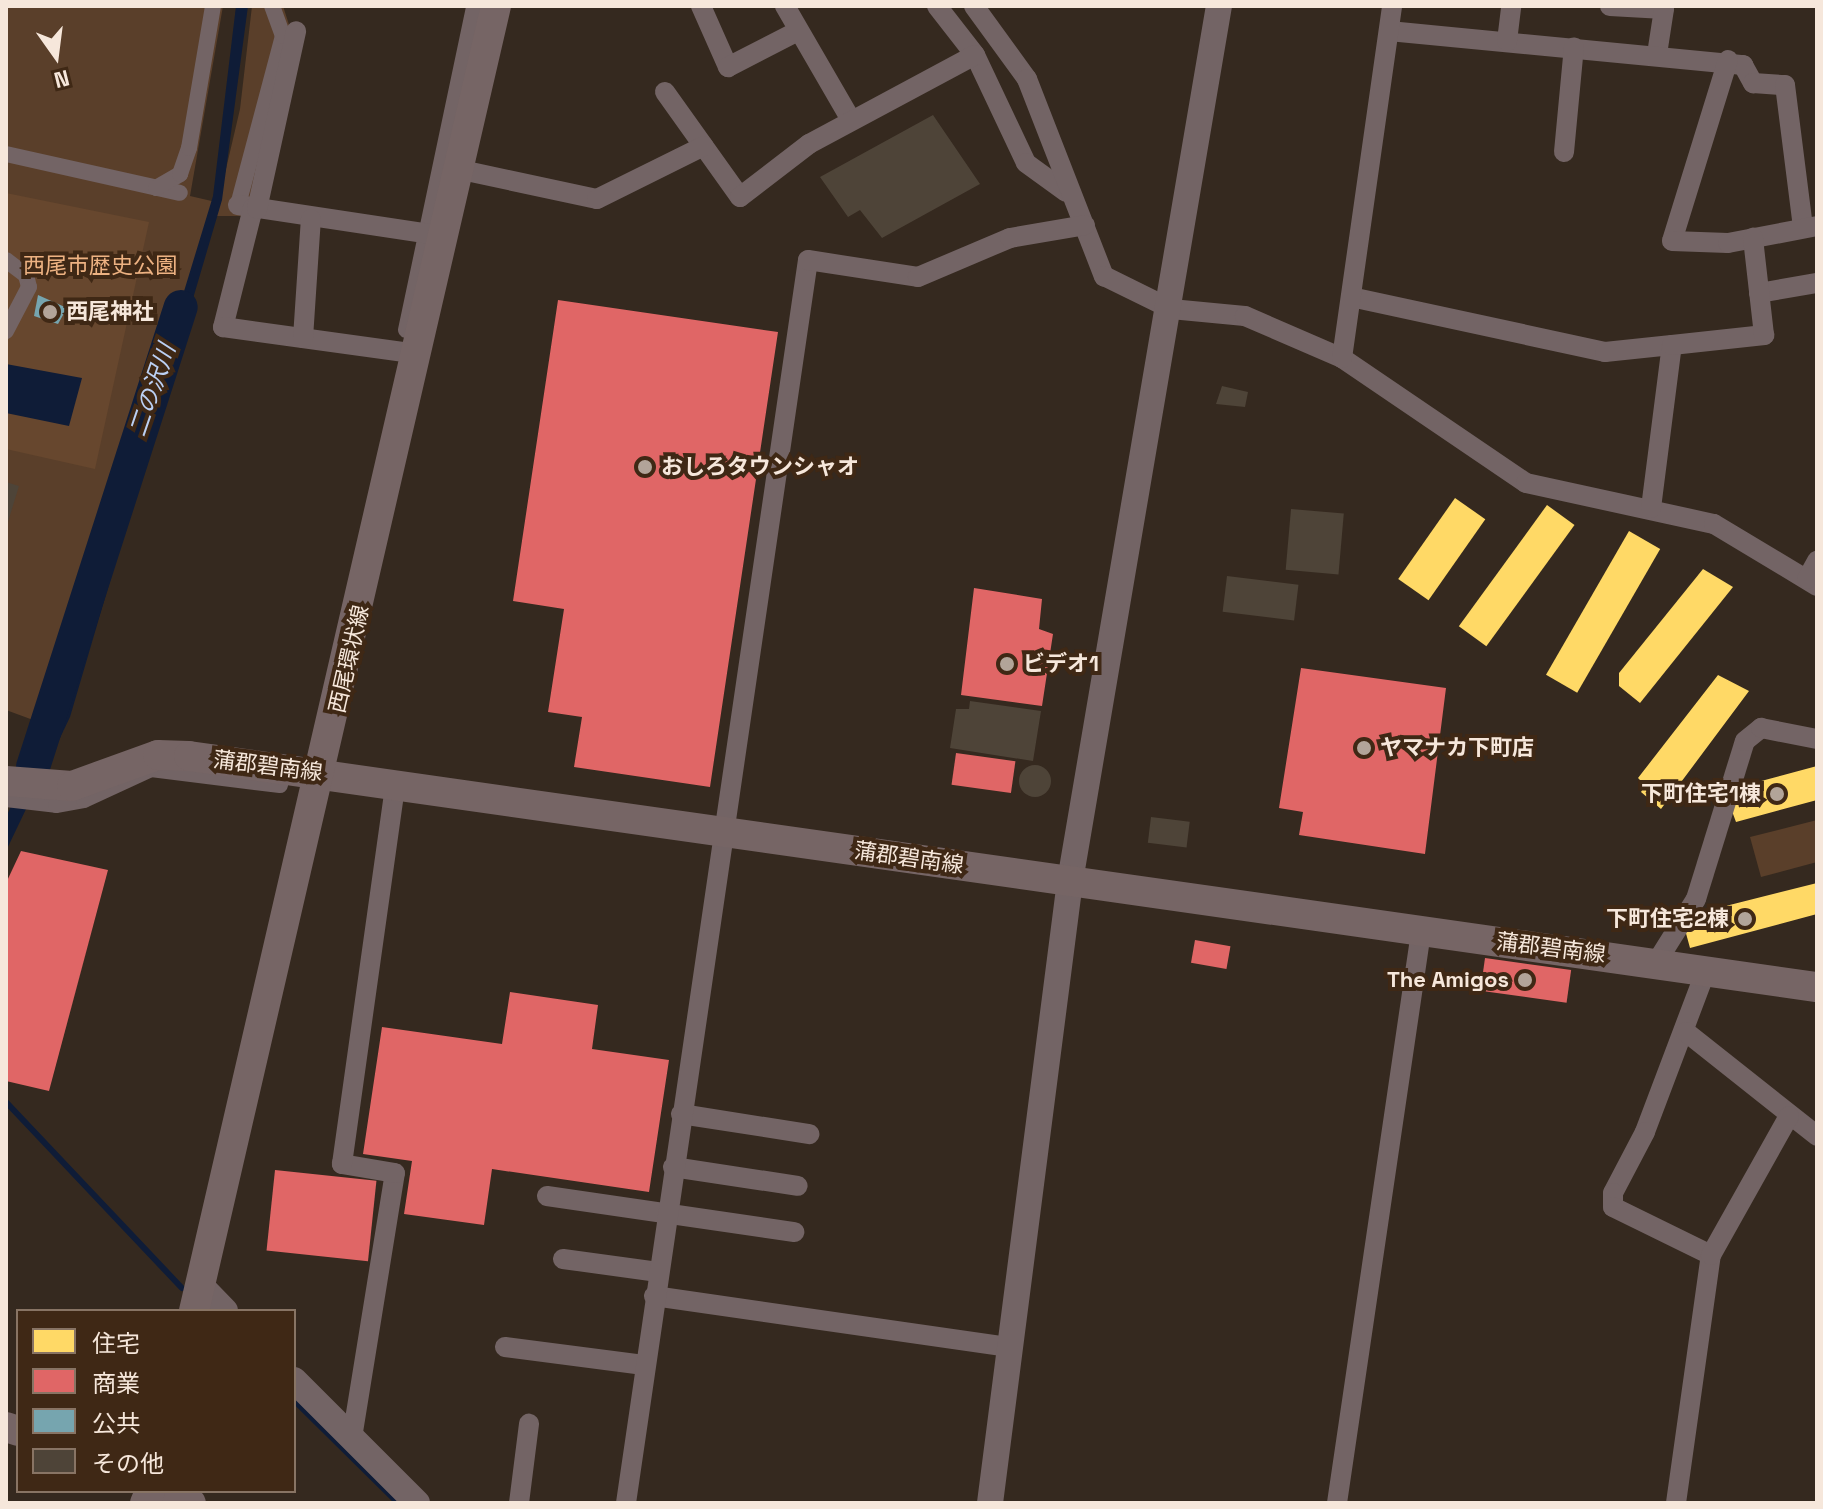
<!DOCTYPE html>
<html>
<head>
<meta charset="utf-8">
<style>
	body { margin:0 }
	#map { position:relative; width:1823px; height:1509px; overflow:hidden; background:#35291f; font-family:"Space Grotesk","Noto Sans JP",sans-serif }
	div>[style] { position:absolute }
	.green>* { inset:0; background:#5a3f2a }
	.forest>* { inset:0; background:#67472e }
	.water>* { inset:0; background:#0f1c37 }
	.homes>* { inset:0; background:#ffd966; transform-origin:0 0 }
	.shops>* { inset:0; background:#e06666; transform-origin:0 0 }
	.public>* { inset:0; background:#76a5af }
	.stream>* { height:6px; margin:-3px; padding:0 3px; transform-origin:3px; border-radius:3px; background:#0f1c37 }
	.river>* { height:34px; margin:-17px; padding:0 17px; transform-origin:17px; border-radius:17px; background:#0f1c37 }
	.building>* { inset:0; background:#4e4438; transform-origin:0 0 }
	.round { border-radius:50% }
	.pedestrian>* { height:16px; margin:-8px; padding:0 8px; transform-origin:8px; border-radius:8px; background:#736465 }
	.minor>* { height:20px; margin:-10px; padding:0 10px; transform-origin:10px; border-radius:10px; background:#736465 }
	.tertiary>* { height:26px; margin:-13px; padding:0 13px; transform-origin:13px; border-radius:13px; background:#736465 }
	.secondary>* { height:30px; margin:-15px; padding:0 15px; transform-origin:15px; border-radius:15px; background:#766565 }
	.dots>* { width:22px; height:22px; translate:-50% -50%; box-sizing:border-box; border:4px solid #3f2815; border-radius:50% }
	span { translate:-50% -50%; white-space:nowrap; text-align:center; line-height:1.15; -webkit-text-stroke:8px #3f2815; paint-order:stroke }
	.park-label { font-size:22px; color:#edb282 }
	.poi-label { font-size:22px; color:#f6e7db; font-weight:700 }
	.left { translate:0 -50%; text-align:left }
	.right { translate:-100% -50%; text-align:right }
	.street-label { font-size:22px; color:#f6e7db }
	.water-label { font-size:24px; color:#bbd0f4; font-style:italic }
	.frame { position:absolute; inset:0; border:8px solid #f6e7db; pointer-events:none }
	.legend { position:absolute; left:16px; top:1309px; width:280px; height:184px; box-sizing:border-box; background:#3f2815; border:2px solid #887464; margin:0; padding:10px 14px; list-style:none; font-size:24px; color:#f6e7db }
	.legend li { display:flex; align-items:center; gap:16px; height:40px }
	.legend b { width:40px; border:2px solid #887464 }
	.north { position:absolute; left:16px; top:16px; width:80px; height:80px; -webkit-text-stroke:6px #3f2815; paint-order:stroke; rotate:166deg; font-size:22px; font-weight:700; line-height:32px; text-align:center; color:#f6e7db }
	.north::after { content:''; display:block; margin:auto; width:28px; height:36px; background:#f6e7db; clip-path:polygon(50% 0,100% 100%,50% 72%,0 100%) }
</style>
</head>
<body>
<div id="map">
	<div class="green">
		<i style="clip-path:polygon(6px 6px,223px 6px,190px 196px,216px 202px,63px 731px,6px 710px)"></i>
		<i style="clip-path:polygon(252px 6px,283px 6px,292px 34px,245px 216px,215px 216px,240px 109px)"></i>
		<i style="clip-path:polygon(1817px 820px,1817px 862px,1761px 877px,1750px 837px)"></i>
	</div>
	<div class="forest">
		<i style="clip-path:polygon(6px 193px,149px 222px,95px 469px,6px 449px)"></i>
	</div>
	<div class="water">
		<i style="clip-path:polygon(236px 6px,248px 6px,222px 200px,70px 717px,6px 851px,6px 817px,56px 712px,213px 196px)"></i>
		<i style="clip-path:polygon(6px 364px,82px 378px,69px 426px,6px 413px)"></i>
	</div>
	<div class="homes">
		<i style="left:1455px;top:498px;width:37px;height:99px;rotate:35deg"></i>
		<i style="left:1547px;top:505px;width:34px;height:150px;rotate:36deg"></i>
		<i style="left:1629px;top:531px;width:36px;height:166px;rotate:30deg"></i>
		<i style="clip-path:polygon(1703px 569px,1733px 587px,1640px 703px,1619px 686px,1619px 673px)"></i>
		<i style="clip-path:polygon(1718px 675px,1749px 691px,1661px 809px,1641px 792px,1645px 785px,1638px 778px)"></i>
		<i style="clip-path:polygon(1817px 766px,1817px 800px,1736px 822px,1729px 803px,1739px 800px,1735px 788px)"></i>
		<i style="clip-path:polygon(1817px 883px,1817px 914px,1690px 948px,1684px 926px,1693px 924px,1690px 915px)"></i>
	</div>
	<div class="shops">
		<i style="clip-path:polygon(558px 300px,778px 332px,710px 787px,574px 767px,582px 717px,548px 712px,564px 609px,513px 601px)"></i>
		<i style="clip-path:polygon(974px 588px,1042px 599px,1039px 629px,1053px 634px,1042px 706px,961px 695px)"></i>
		<i style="clip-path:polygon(1301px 668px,1446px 688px,1425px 854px,1299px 835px,1303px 812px,1279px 808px)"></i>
		<i style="left:956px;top:753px;width:60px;height:32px;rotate:8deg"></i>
		<i style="clip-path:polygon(21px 851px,108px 870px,49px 1091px,6px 1081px,6px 883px)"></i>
		<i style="left:1195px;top:940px;width:36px;height:23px;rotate:10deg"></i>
		<i style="left:1485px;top:958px;width:87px;height:33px;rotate:8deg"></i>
		<i style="clip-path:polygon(510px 992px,598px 1005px,592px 1049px,669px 1060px,649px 1192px,492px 1169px,484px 1225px,404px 1214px,412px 1161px,363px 1154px,382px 1027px,502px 1044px)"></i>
		<i style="left:275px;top:1170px;width:102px;height:81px;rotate:6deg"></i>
	</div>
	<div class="public">
		<i style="clip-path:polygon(38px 295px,67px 308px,58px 324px,34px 316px)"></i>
	</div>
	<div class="stream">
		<i style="left:6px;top:1102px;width:256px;rotate:46.6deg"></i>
		<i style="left:294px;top:1400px;width:146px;rotate:44.7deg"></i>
	</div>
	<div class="river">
		<i style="left:33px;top:767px;width:483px;rotate:-72.2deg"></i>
	</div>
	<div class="building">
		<i style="clip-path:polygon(933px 115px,980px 184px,882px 238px,860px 210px,848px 217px,820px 177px)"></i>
		<i style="clip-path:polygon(1222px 386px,1248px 392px,1245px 407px,1216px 404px)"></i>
		<i style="clip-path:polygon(6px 482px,19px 486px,7px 525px,6px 525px)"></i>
		<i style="left:1291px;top:509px;width:53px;height:61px;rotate:5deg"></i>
		<i style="left:1227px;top:576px;width:72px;height:36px;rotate:7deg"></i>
		<i style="clip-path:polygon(970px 701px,1041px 711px,1033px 761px,950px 748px,956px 709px,969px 709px)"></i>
		<i class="round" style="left:1019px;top:765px;width:32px;height:32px"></i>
		<i style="left:1151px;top:817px;width:39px;height:26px;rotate:7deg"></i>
	</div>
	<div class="pedestrian">
		<i style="left:6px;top:154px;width:178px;rotate:12.6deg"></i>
		<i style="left:156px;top:188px;width:28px;rotate:-30deg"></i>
		<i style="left:180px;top:174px;width:28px;rotate:-71deg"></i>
		<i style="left:189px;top:148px;width:144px;rotate:-80.4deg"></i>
		<i style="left:238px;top:205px;width:175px;rotate:-75.1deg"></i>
		<i style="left:283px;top:36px;width:32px;rotate:-110deg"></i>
		<i style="left:6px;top:260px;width:25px;rotate:37deg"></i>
		<i style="left:26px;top:275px;width:12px;rotate:76deg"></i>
		<i style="left:29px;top:287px;width:50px;rotate:117.6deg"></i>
		<i style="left:406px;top:330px;width:331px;rotate:-78.1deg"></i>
		<i style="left:6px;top:799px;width:50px;rotate:6.8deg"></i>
		<i style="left:56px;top:805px;width:28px;rotate:-10deg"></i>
		<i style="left:84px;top:800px;width:74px;rotate:-24.8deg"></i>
		<i style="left:151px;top:769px;width:130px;rotate:7.1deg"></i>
	</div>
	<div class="minor">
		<i style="left:701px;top:6px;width:67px;rotate:66.1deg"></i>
		<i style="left:728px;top:67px;width:79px;rotate:-27.2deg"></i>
		<i style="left:785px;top:6px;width:132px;rotate:59.9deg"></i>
		<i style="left:937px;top:6px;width:62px;rotate:52.2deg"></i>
		<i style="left:975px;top:55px;width:119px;rotate:64.7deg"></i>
		<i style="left:1026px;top:163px;width:49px;rotate:35.9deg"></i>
		<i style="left:974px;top:6px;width:90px;rotate:54deg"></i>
		<i style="left:1027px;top:79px;width:212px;rotate:68.7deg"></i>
		<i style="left:1104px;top:276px;width:75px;rotate:26.2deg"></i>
		<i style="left:1171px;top:309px;width:74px;rotate:5.4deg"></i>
		<i style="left:1245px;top:316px;width:106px;rotate:23.4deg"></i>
		<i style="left:1342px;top:358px;width:222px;rotate:34.2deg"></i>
		<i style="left:1526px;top:483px;width:192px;rotate:12.3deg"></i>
		<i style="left:1714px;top:524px;width:120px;rotate:31deg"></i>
		<i style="left:1610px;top:6px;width:54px;rotate:3.2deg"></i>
		<i style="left:1664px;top:9px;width:46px;rotate:98.8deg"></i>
		<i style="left:1389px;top:31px;width:356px;rotate:5.5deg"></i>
		<i style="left:1743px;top:65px;width:21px;rotate:61deg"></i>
		<i style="left:1753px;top:83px;width:32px;rotate:4deg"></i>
		<i style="left:1785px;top:85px;width:144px;rotate:82.8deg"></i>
		<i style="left:1507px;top:41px;width:35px;rotate:-83deg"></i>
		<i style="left:1728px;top:60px;width:189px;rotate:107.2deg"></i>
		<i style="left:1672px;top:241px;width:56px;rotate:2deg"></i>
		<i style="left:1728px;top:243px;width:91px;rotate:-10.8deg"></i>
		<i style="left:665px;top:92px;width:129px;rotate:54.5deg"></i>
		<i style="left:740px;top:197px;width:87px;rotate:-37.5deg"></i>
		<i style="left:809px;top:144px;width:188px;rotate:-28.2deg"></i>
		<i style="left:1564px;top:152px;width:105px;rotate:-84.6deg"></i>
		<i style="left:457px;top:169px;width:143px;rotate:12.1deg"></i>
		<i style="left:597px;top:199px;width:119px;rotate:-26.4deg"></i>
		<i style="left:238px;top:205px;width:207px;rotate:8.6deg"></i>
		<i style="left:253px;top:208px;width:123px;rotate:104.1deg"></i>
		<i style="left:223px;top:327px;width:196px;rotate:7.9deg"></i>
		<i style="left:257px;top:209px;width:182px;rotate:-77.6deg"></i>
		<i style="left:1759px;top:293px;width:59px;rotate:-9.8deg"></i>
		<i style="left:1351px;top:297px;width:260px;rotate:12.2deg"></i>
		<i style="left:1605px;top:352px;width:67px;rotate:-6deg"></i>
		<i style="left:303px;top:338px;width:119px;rotate:-86.2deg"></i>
		<i style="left:1342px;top:358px;width:356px;rotate:-81.9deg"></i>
		<i style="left:1651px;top:508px;width:164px;rotate:-82.7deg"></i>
		<i style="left:1672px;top:345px;width:93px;rotate:-6.2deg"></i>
		<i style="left:1764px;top:335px;width:98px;rotate:-96.5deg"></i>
		<i style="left:1807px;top:579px;width:21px;rotate:-61deg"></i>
		<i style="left:1656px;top:963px;width:75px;rotate:-58deg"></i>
		<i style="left:1696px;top:899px;width:165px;rotate:-72.8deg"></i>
		<i style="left:1745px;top:741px;width:21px;rotate:-39deg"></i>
		<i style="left:1761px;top:728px;width:57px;rotate:11.1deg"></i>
		<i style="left:1705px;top:973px;width:170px;rotate:110.7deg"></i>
		<i style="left:1645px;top:1132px;width:69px;rotate:117.7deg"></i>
		<i style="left:1613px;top:1193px;width:14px;rotate:90deg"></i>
		<i style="left:1613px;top:1207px;width:109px;rotate:26.1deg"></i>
		<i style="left:1686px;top:1032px;width:167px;rotate:38.4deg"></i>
		<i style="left:681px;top:1114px;width:130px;rotate:8.9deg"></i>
		<i style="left:673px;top:1167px;width:126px;rotate:8.6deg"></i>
		<i style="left:547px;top:1196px;width:250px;rotate:8.3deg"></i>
		<i style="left:563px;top:1259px;width:96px;rotate:7.8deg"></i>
		<i style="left:654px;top:1296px;width:359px;rotate:8.2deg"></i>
		<i style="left:505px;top:1347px;width:140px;rotate:7.4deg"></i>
		<i style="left:352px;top:1438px;width:268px;rotate:-80.8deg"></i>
		<i style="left:395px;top:1173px;width:54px;rotate:-170.4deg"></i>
		<i style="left:342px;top:1164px;width:386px;rotate:-82deg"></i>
		<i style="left:519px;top:1503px;width:80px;rotate:-82.8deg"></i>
		<i style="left:626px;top:1503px;width:1256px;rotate:-81.67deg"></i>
		<i style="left:808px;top:260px;width:111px;rotate:8.8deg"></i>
		<i style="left:918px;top:277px;width:100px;rotate:-23deg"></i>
		<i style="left:1010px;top:238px;width:76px;rotate:-9.8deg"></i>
		<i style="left:1337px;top:1503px;width:577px;rotate:-81.63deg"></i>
		<i style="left:1676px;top:1503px;width:250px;rotate:-82deg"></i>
		<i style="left:1711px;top:1255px;width:159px;rotate:-60.7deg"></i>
	</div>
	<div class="tertiary">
		<i style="left:200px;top:1285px;width:36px;rotate:46deg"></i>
		<i style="left:294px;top:1380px;width:174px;rotate:45deg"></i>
		<i style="left:990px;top:1503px;width:627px;rotate:-82.67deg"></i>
		<i style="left:1070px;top:881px;width:888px;rotate:-80.34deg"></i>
	</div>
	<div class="secondary">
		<i style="left:6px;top:781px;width:66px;rotate:4.3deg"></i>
		<i style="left:72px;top:786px;width:91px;rotate:-19.8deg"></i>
		<i style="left:158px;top:755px;width:31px;rotate:2deg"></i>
		<i style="left:189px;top:756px;width:1644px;rotate:8.08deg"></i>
		<i style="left:194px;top:1311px;width:1339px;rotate:-76.97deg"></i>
		<i style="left:6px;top:1427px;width:13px;rotate:18deg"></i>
		<i style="left:169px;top:1491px;width:25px;rotate:29deg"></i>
		<i style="left:145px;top:1503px;width:13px;rotate:-67deg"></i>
	</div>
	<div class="dots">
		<i style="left:50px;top:312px;background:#b2a499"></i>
		<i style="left:645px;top:467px;background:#b2a499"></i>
		<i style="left:1007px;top:664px;background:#b2a499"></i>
		<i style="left:1364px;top:748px;background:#b2a499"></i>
		<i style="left:1777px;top:794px;background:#b2a499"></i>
		<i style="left:1745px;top:919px;background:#b2a499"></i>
		<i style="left:1525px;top:980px;background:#b2a499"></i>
	</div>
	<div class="park-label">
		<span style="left:100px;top:266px">西尾市歴史公園</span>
	</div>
	<div class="poi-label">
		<span class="left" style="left:66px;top:312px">西尾神社</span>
		<span class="left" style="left:661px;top:467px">おしろタウンシャオ</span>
		<span class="left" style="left:1023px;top:664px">ビデオ1</span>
		<span class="left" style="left:1380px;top:748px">ヤマナカ下町店</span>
		<span class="right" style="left:1761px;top:794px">下町住宅1棟</span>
		<span class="right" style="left:1729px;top:919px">下町住宅2棟</span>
		<span class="right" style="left:1509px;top:980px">The Amigos</span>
	</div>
	<div class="street-label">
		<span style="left:349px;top:659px;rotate:-77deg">西尾環状線</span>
		<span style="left:268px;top:766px;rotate:7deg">蒲郡碧南線</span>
		<span style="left:909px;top:858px;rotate:8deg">蒲郡碧南線</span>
		<span style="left:1551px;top:948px;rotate:7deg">蒲郡碧南線</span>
	</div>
	<div class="water-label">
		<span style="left:152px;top:390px;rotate:-71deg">二の沢川</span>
	</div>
	<div class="frame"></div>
	<ul class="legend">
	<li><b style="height:22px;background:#ffd966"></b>住宅</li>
	<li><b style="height:22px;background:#e06666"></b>商業</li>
	<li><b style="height:22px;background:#76a5af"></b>公共</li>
	<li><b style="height:22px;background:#4e4438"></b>その他</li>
	</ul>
	<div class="north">N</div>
</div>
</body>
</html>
